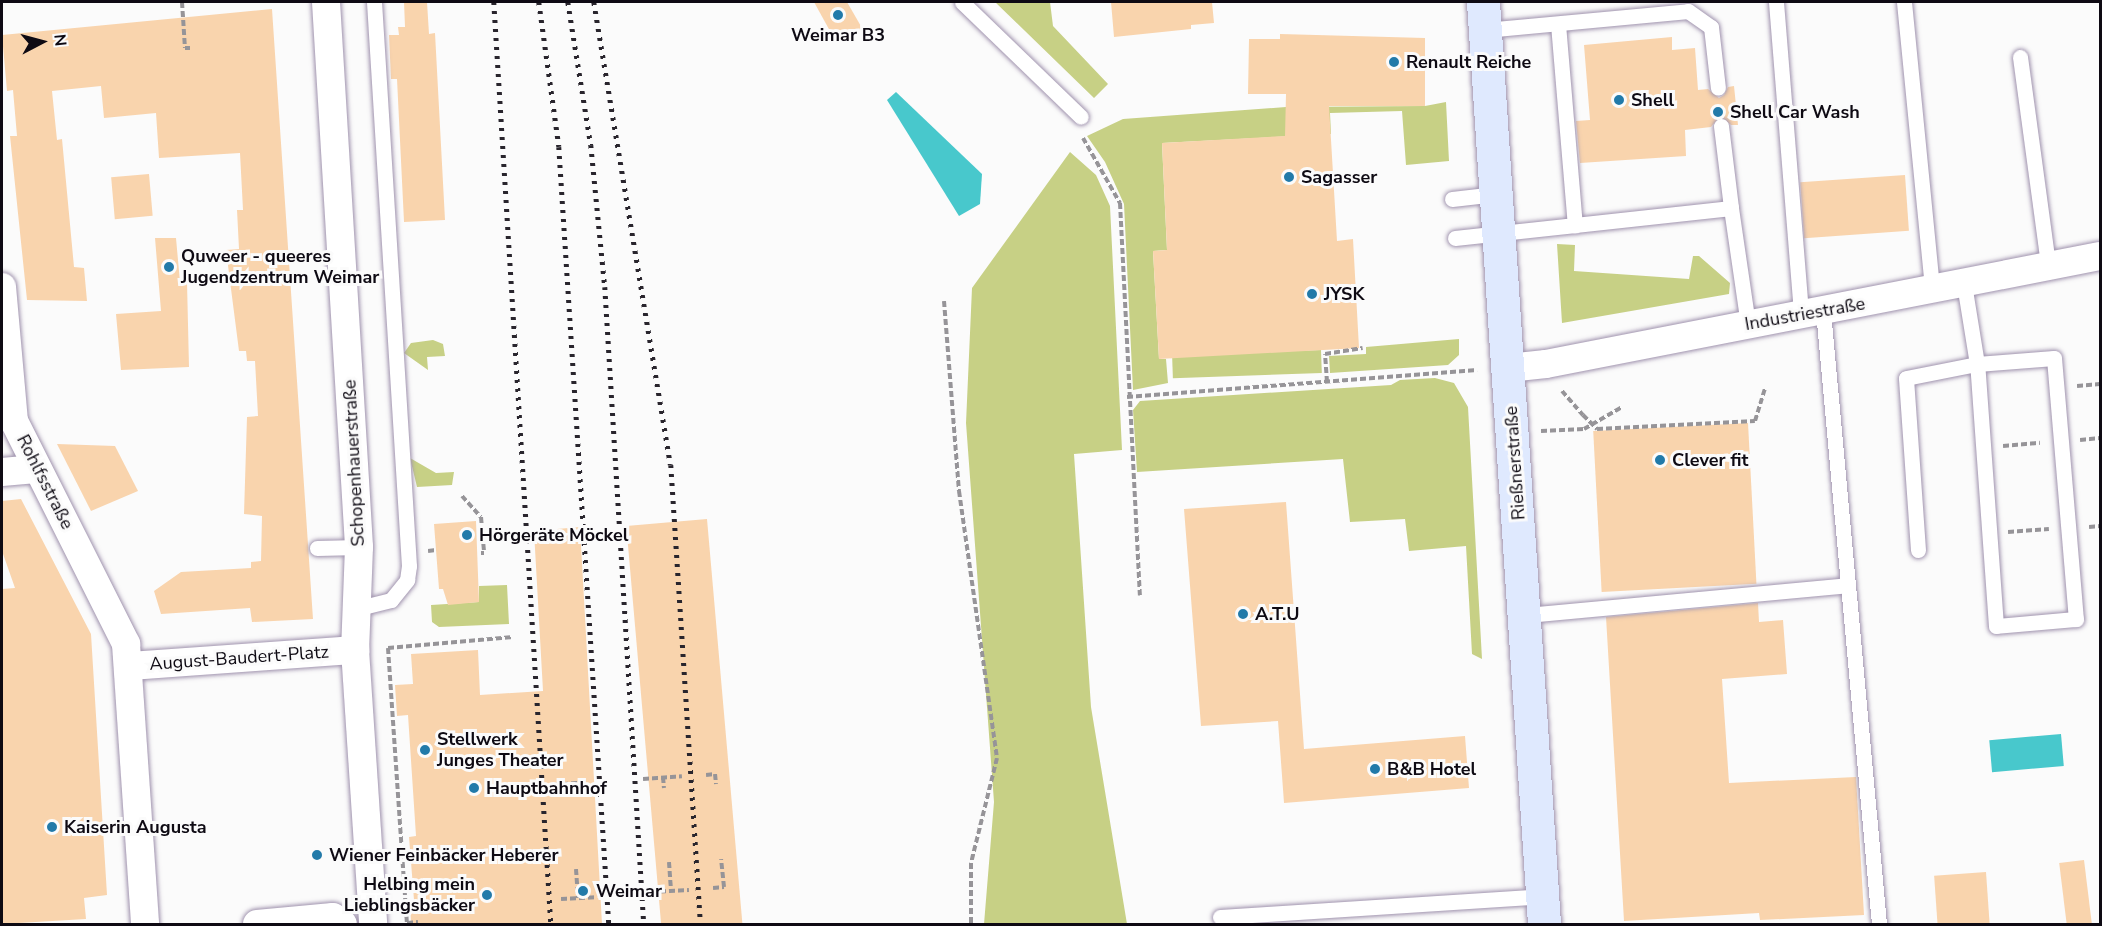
<!DOCTYPE html>
<html>
<head>
<meta charset="utf-8">
<style>
	body { margin:0 }
	#map { position:relative; width:2102px; height:926px; overflow:hidden; background:#fbfbfb; font-family:"Nunito Sans",sans-serif }
	div>[style] { position:absolute }
	.green>* { inset:0; background:#c7d085; transform-origin:0 0 }
	.water>* { inset:0; background:#48c8cc; transform-origin:0 0 }
	.building>* { inset:0; background:#f9d4ad; transform-origin:0 0 }
	.path>* { height:4px; margin-top:-2px; transform-origin:0; background:repeating-linear-gradient(90deg,#969498 0 6px,transparent 0 9px) }
	.roads { filter:drop-shadow(0 0 2px #a093ae) drop-shadow(0 0 2px #a093ae) }
	.lane>* { height:15px; margin:-7.5px; padding:0 7.5px; transform-origin:7.5px; border-radius:7.5px; background:#fff }
	.street>* { height:28px; margin:-14px; padding:0 14px; transform-origin:14px; border-radius:14px; background:#fff }
	.secondary>* { height:33px; margin:-16.5px; padding:0 16.5px; transform-origin:16.5px; border-radius:16.5px; background:#dfe9fe }
	.rail>* { height:4.5px; margin-top:-2.25px; transform-origin:0; background:repeating-linear-gradient(90deg,#29252d 0 3px,transparent 0 9px) }
	.path-bridge>* { height:4px; margin-top:-2px; transform-origin:0; background:repeating-linear-gradient(90deg,#969498 0 6px,transparent 0 9px) }
	.dots>* { width:16px; height:16px; translate:-50% -50%; box-sizing:border-box; border:3px solid #fbfbfb; border-radius:50% }
	span { translate:-50% -50%; white-space:nowrap; text-align:center; line-height:1.15; -webkit-text-stroke:6px #fbfbfb; paint-order:stroke }
	.poi-label { font-size:18px; color:#0e0a13; font-weight:700 }
	.left { translate:0 -50%; text-align:left }
	.right { translate:-100% -50%; text-align:right }
	.street-label { font-size:18px; color:#0e0a13 }
	.frame { position:absolute; inset:0; border:3px solid #0e0a13; pointer-events:none }
	.north { position:absolute; left:12px; top:12px; width:60px; height:60px; -webkit-text-stroke:4px #fbfbfb; paint-order:stroke; rotate:84deg; font-size:16px; font-weight:700; line-height:24px; text-align:center; color:#0e0a13 }
	.north::after { content:''; display:block; margin:auto; width:21px; height:27px; background:#0e0a13; clip-path:polygon(50% 0,100% 100%,50% 72%,0 100%) }
</style>
</head>
<body>
<div id="map">
	<div class="green">
		<i style="clip-path:polygon(995px 2px,1050px 2px,1053px 26px,1108px 84px,1094px 98px)"></i>
		<i style="clip-path:polygon(1446px 102px,1449px 161px,1406px 165px,1402px 111px,1330px 113px,1331px 134px,1162px 143px,1167px 250px,1153px 251px,1159px 359px,1166px 359px,1168px 383px,1133px 390px,1124px 204px,1105px 162px,1087px 136px,1123px 119px,1286px 107px,1425px 106px)"></i>
		<i style="clip-path:polygon(1070px 152px,1096px 175px,1110px 206px,1122px 450px,1074px 454px,1091px 707px,1127px 924px,984px 924px,994px 802px,966px 423px,972px 288px)"></i>
		<i style="clip-path:polygon(1557px 244px,1575px 245px,1574px 271px,1689px 279px,1693px 256px,1699px 256px,1730px 283px,1729px 294px,1562px 323px)"></i>
		<i style="clip-path:polygon(1459px 339px,1459px 355px,1448px 365px,1330px 373px,1329px 356px,1366px 354px,1366px 347px)"></i>
		<i style="clip-path:polygon(433px 340px,443px 344px,445px 356px,427px 357px,428px 370px,404px 353px,411px 343px)"></i>
		<i style="left:1321px;top:350px;width:23px;height:149px;rotate:88deg"></i>
		<i style="clip-path:polygon(1435px 378px,1454px 383px,1468px 407px,1482px 659px,1472px 654px,1466px 546px,1409px 551px,1405px 519px,1350px 522px,1343px 459px,1137px 472px,1133px 410px,1140px 401px,1391px 385px,1400px 380px)"></i>
		<i style="clip-path:polygon(410px 458px,436px 473px,454px 472px,452px 485px,417px 487px)"></i>
		<i style="clip-path:polygon(507px 585px,509px 624px,439px 627px,432px 622px,431px 605px,479px 602px,479px 586px)"></i>
	</div>
	<div class="water">
		<i style="clip-path:polygon(896px 92px,982px 174px,980px 204px,959px 216px,887px 100px)"></i>
		<i style="left:2061px;top:734px;width:32px;height:72px;rotate:85deg"></i>
	</div>
	<div class="building">
		<i style="clip-path:polygon(404px 2px,427px 2px,429px 34px,435px 33px,445px 220px,404px 222px,397px 79px,391px 79px,389px 35px,399px 35px,398px 27px,405px 27px)"></i>
		<i style="clip-path:polygon(814px 2px,847px 2px,862px 28px,836px 42px)"></i>
		<i style="clip-path:polygon(1111px 2px,1212px 2px,1214px 23px,1191px 25px,1191px 29px,1114px 37px)"></i>
		<i style="clip-path:polygon(272px 9px,313px 619px,252px 622px,250px 608px,161px 614px,154px 591px,181px 572px,251px 568px,251px 562px,261px 561px,262px 516px,244px 514px,247px 417px,258px 416px,255px 361px,247px 361px,246px 351px,239px 351px,226px 250px,239px 249px,237px 210px,243px 210px,240px 153px,159px 158px,156px 113px,104px 118px,101px 86px,52px 91px,57px 140px,62px 139px,74px 267px,84px 268px,87px 301px,27px 300px,10px 136px,17px 136px,13px 90px,7px 91px,2px 35px)"></i>
		<i style="clip-path:polygon(1280px 34px,1425px 38px,1425px 106px,1329px 106px,1337px 241px,1353px 239px,1359px 348px,1159px 359px,1153px 251px,1167px 250px,1162px 143px,1285px 136px,1286px 94px,1248px 94px,1249px 39px,1280px 39px)"></i>
		<i style="clip-path:polygon(1672px 37px,1672px 50px,1695px 48px,1698px 90px,1708px 89px,1719px 98px,1724px 95px,1728px 87px,1734px 86px,1738px 125px,1731px 125px,1720px 116px,1711px 127px,1685px 130px,1686px 156px,1580px 163px,1576px 121px,1590px 120px,1584px 45px)"></i>
		<i style="left:149px;top:174px;width:42px;height:38px;rotate:85deg"></i>
		<i style="left:1905px;top:175px;width:56px;height:105px;rotate:86deg"></i>
		<i style="clip-path:polygon(155px 238px,176px 238px,180px 282px,187px 282px,189px 367px,121px 370px,116px 314px,161px 311px)"></i>
		<i style="left:1748px;top:423px;width:161px;height:155px;rotate:87deg"></i>
		<i style="clip-path:polygon(57px 444px,115px 446px,138px 491px,91px 511px)"></i>
		<i style="clip-path:polygon(21px 499px,91px 634px,107px 895px,84px 898px,86px 919px,2px 924px,2px 589px,15px 588px,2px 551px,2px 501px)"></i>
		<i style="clip-path:polygon(1286px 502px,1304px 749px,1465px 736px,1469px 788px,1284px 803px,1278px 721px,1201px 726px,1184px 509px)"></i>
		<i style="left:707px;top:519px;width:406px;height:81px;rotate:85deg"></i>
		<i style="clip-path:polygon(476px 521px,479px 602px,448px 605px,443px 589px,439px 589px,434px 524px)"></i>
		<i style="clip-path:polygon(580px 527px,602px 924px,411px 924px,410px 901px,414px 900px,409px 837px,416px 836px,408px 715px,397px 716px,395px 685px,413px 684px,411px 654px,478px 650px,480px 695px,543px 691px,534px 531px)"></i>
		<i style="clip-path:polygon(1758px 603px,1759px 622px,1783px 620px,1787px 674px,1722px 679px,1729px 783px,1856px 777px,1864px 915px,1760px 920px,1759px 913px,1624px 921px,1606px 617px)"></i>
		<i style="left:2084px;top:860px;width:64px;height:25px;rotate:83deg"></i>
		<i style="left:1986px;top:872px;width:52px;height:52px;rotate:86deg"></i>
	</div>
	<div class="path">
		<i style="left:182px;top:2px;width:46px;rotate:86.3deg"></i>
		<i style="left:185px;top:48px;width:5px"></i>
		<i style="left:1083px;top:138px;width:75px;rotate:60.4deg"></i>
		<i style="left:1120px;top:203px;width:393px;rotate:87.1deg"></i>
		<i style="left:944px;top:301px;width:191px;rotate:85.5deg"></i>
		<i style="left:959px;top:491px;width:270px;rotate:81.9deg"></i>
		<i style="left:997px;top:758px;width:108px;rotate:103.9deg"></i>
		<i style="left:971px;top:863px;width:61px;rotate:90deg"></i>
		<i style="left:1327px;top:382px;width:28px;rotate:-94deg"></i>
		<i style="left:1325px;top:354px;width:38px;rotate:-9deg"></i>
		<i style="left:2077px;top:386px;width:23px;rotate:-5deg"></i>
		<i style="left:1562px;top:391px;width:32px;rotate:49deg"></i>
		<i style="left:1127px;top:397px;width:351px;rotate:-4.4deg"></i>
		<i style="left:1597px;top:429px;width:158px;rotate:-2.9deg"></i>
		<i style="left:1755px;top:421px;width:34px;rotate:-73deg"></i>
		<i style="left:1541px;top:431px;width:43px;rotate:-2.7deg"></i>
		<i style="left:1584px;top:429px;width:44px;rotate:-30.1deg"></i>
		<i style="left:2080px;top:440px;width:20px;rotate:-6deg"></i>
		<i style="left:2003px;top:446px;width:37px;rotate:-5deg"></i>
		<i style="left:462px;top:496px;width:28px;rotate:48deg"></i>
		<i style="left:481px;top:517px;width:36px;rotate:85deg"></i>
		<i style="left:484px;top:553px;width:3px;rotate:180deg"></i>
		<i style="left:2089px;top:527px;width:11px;rotate:-5deg"></i>
		<i style="left:2008px;top:532px;width:41px;rotate:-4.2deg"></i>
		<i style="left:428px;top:551px;width:8px;rotate:-7deg"></i>
		<i style="left:388px;top:648px;width:205px;rotate:86.1deg"></i>
		<i style="left:402px;top:853px;width:9px"></i>
		<i style="left:388px;top:648px;width:125px;rotate:-5deg"></i>
		<i style="left:706px;top:775px;width:9px;rotate:-6deg"></i>
		<i style="left:715px;top:774px;width:10px;rotate:84deg"></i>
		<i style="left:663px;top:777px;width:11px;rotate:85deg"></i>
		<i style="left:643px;top:779px;width:39px;rotate:-4deg"></i>
		<i style="left:570px;top:784px;width:10px;rotate:90deg"></i>
		<i style="left:553px;top:785px;width:35px;rotate:-5deg"></i>
		<i style="left:402px;top:853px;width:71px;rotate:86deg"></i>
		<i style="left:669px;top:862px;width:29px;rotate:86deg"></i>
		<i style="left:576px;top:869px;width:29px;rotate:86deg"></i>
		<i style="left:713px;top:888px;width:11px;rotate:-5deg"></i>
		<i style="left:724px;top:887px;width:28px;rotate:-96deg"></i>
		<i style="left:651px;top:892px;width:38px;rotate:-3deg"></i>
		<i style="left:561px;top:899px;width:35px;rotate:-3deg"></i>
		<i style="left:407px;top:923px;width:11px;rotate:-5deg"></i>
	</div>
	<div class="roads">
		<div class="lane">
			<i style="left:962px;top:2px;width:165px;rotate:44deg"></i>
			<i style="left:1776px;top:2px;width:313px;rotate:85.4deg"></i>
			<i style="left:1904px;top:2px;width:289px;rotate:84.4deg"></i>
			<i style="left:1558px;top:24px;width:202px;rotate:85.2deg"></i>
			<i style="left:1575px;top:225px;width:157px;rotate:-6.2deg"></i>
			<i style="left:1731px;top:208px;width:117px;rotate:81.7deg"></i>
			<i style="left:1485px;top:30px;width:204px;rotate:-5.3deg"></i>
			<i style="left:1688px;top:11px;width:28px;rotate:35deg"></i>
			<i style="left:1711px;top:27px;width:61px;rotate:83.5deg"></i>
			<i style="left:2020px;top:57px;width:210px;rotate:82.3deg"></i>
			<i style="left:1721px;top:126px;width:83px;rotate:83deg"></i>
			<i style="left:1452px;top:199px;width:44px;rotate:-6.5deg"></i>
			<i style="left:1455px;top:238px;width:121px;rotate:-6.2deg"></i>
			<i style="left:1823px;top:311px;width:616px;rotate:84.78deg"></i>
			<i style="left:317px;top:548px;width:42px;rotate:-1.4deg"></i>
			<i style="left:1918px;top:550px;width:172px;rotate:-94deg"></i>
			<i style="left:1906px;top:378px;width:72px;rotate:-11.2deg"></i>
			<i style="left:1977px;top:364px;width:77px;rotate:-4.5deg"></i>
			<i style="left:2054px;top:358px;width:262px;rotate:85.2deg"></i>
			<i style="left:2076px;top:619px;width:80px;rotate:175deg"></i>
			<i style="left:1996px;top:626px;width:263px;rotate:-94.1deg"></i>
			<i style="left:1977px;top:364px;width:81px;rotate:-99.2deg"></i>
			<i style="left:359px;top:608px;width:33px;rotate:-14deg"></i>
			<i style="left:391px;top:600px;width:26px;rotate:-51deg"></i>
			<i style="left:407px;top:580px;width:14px;rotate:-82deg"></i>
			<i style="left:409px;top:566px;width:565px;rotate:-93.55deg"></i>
			<i style="left:1526px;top:615px;width:323px;rotate:-5.3deg"></i>
			<i style="left:1220px;top:917px;width:323px;rotate:-3.7deg"></i>
		</div>
		<div class="street">
			<i style="left:326px;top:2px;width:546px;rotate:86.53deg"></i>
			<i style="left:359px;top:547px;width:103px;rotate:92.2deg"></i>
			<i style="left:355px;top:650px;width:275px;rotate:86.2deg"></i>
			<i style="left:2px;top:287px;width:135px;rotate:84.9deg"></i>
			<i style="left:14px;top:421px;width:250px;rotate:63.3deg"></i>
			<i style="left:126px;top:644px;width:281px;rotate:86.1deg"></i>
			<i style="left:1508px;top:368px;width:38px;rotate:-6deg"></i>
			<i style="left:1546px;top:364px;width:564px;rotate:-11.03deg"></i>
			<i style="left:2px;top:472px;width:34px;rotate:-5deg"></i>
			<i style="left:130px;top:666px;width:226px;rotate:-4.1deg"></i>
			<i style="left:257px;top:924px;width:76px;rotate:-5.3deg"></i>
			<i style="left:333px;top:917px;width:12px;rotate:35deg"></i>
		</div>
		<div class="secondary">
			<i style="left:1483px;top:2px;width:924px;rotate:86.21deg"></i>
		</div>
	</div>
	<div class="rail">
		<i style="left:494px;top:2px;width:924px;rotate:86.46deg"></i>
		<i style="left:539px;top:2px;width:146px;rotate:82.1deg"></i>
		<i style="left:559px;top:147px;width:779px;rotate:86.32deg"></i>
		<i style="left:568px;top:2px;width:145px;rotate:80.9deg"></i>
		<i style="left:591px;top:145px;width:143px;rotate:84.4deg"></i>
		<i style="left:605px;top:287px;width:638px;rotate:86.5deg"></i>
		<i style="left:594px;top:2px;width:469px;rotate:80.6deg"></i>
		<i style="left:671px;top:465px;width:460px;rotate:86.3deg"></i>
	</div>
	<div class="path-bridge">
		<i style="left:1583px;top:415px;width:20px;rotate:45deg"></i>
	</div>
	<div class="dots">
		<i style="left:838px;top:15px;background:#227aa9"></i>
		<i style="left:1394px;top:62px;background:#227aa9"></i>
		<i style="left:1619px;top:100px;background:#227aa9"></i>
		<i style="left:1718px;top:112px;background:#227aa9"></i>
		<i style="left:1289px;top:177px;background:#227aa9"></i>
		<i style="left:169px;top:267px;background:#227aa9"></i>
		<i style="left:1312px;top:294px;background:#227aa9"></i>
		<i style="left:1660px;top:460px;background:#227aa9"></i>
		<i style="left:467px;top:535px;background:#227aa9"></i>
		<i style="left:1243px;top:614px;background:#227aa9"></i>
		<i style="left:425px;top:750px;background:#227aa9"></i>
		<i style="left:1375px;top:769px;background:#227aa9"></i>
		<i style="left:474px;top:788px;background:#227aa9"></i>
		<i style="left:52px;top:827px;background:#227aa9"></i>
		<i style="left:317px;top:855px;background:#227aa9"></i>
		<i style="left:583px;top:891px;background:#227aa9"></i>
		<i style="left:487px;top:895px;background:#227aa9"></i>
	</div>
	<div class="poi-label">
		<span style="left:838px;top:35px">Weimar B3</span>
		<span class="left" style="left:1406px;top:62px">Renault Reiche</span>
		<span class="left" style="left:1631px;top:100px">Shell</span>
		<span class="left" style="left:1730px;top:112px">Shell Car Wash</span>
		<span class="left" style="left:1301px;top:177px">Sagasser</span>
		<span class="left" style="left:181px;top:267px">Quweer - queeres<br>Jugendzentrum Weimar</span>
		<span class="left" style="left:1324px;top:294px">JYSK</span>
		<span class="left" style="left:1672px;top:460px">Clever fit</span>
		<span class="left" style="left:479px;top:535px">Hörgeräte Möckel</span>
		<span class="left" style="left:1255px;top:614px">A.T.U</span>
		<span class="left" style="left:437px;top:750px">Stellwerk<br>Junges Theater</span>
		<span class="left" style="left:1387px;top:769px">B&amp;B Hotel</span>
		<span class="left" style="left:486px;top:788px">Hauptbahnhof</span>
		<span class="left" style="left:64px;top:827px">Kaiserin Augusta</span>
		<span class="left" style="left:329px;top:855px">Wiener Feinbäcker Heberer</span>
		<span class="right" style="left:475px;top:895px">Helbing mein<br>Lieblingsbäcker</span>
		<span class="left" style="left:596px;top:891px">Weimar</span>
	</div>
	<div class="street-label">
		<span style="left:1805px;top:314px;rotate:-10deg">Industriestraße</span>
		<span style="left:354px;top:463px;rotate:-93deg">Schopenhauerstraße</span>
		<span style="left:1515px;top:463px;rotate:-94deg">Rießnerstraße</span>
		<span style="left:45px;top:482px;rotate:63deg">Rohlfsstraße</span>
		<span style="left:239px;top:658px;rotate:-4deg">August-Baudert-Platz</span>
	</div>
	<div class="frame"></div>
	<div class="north">N</div>
</div>
</body>
</html>
